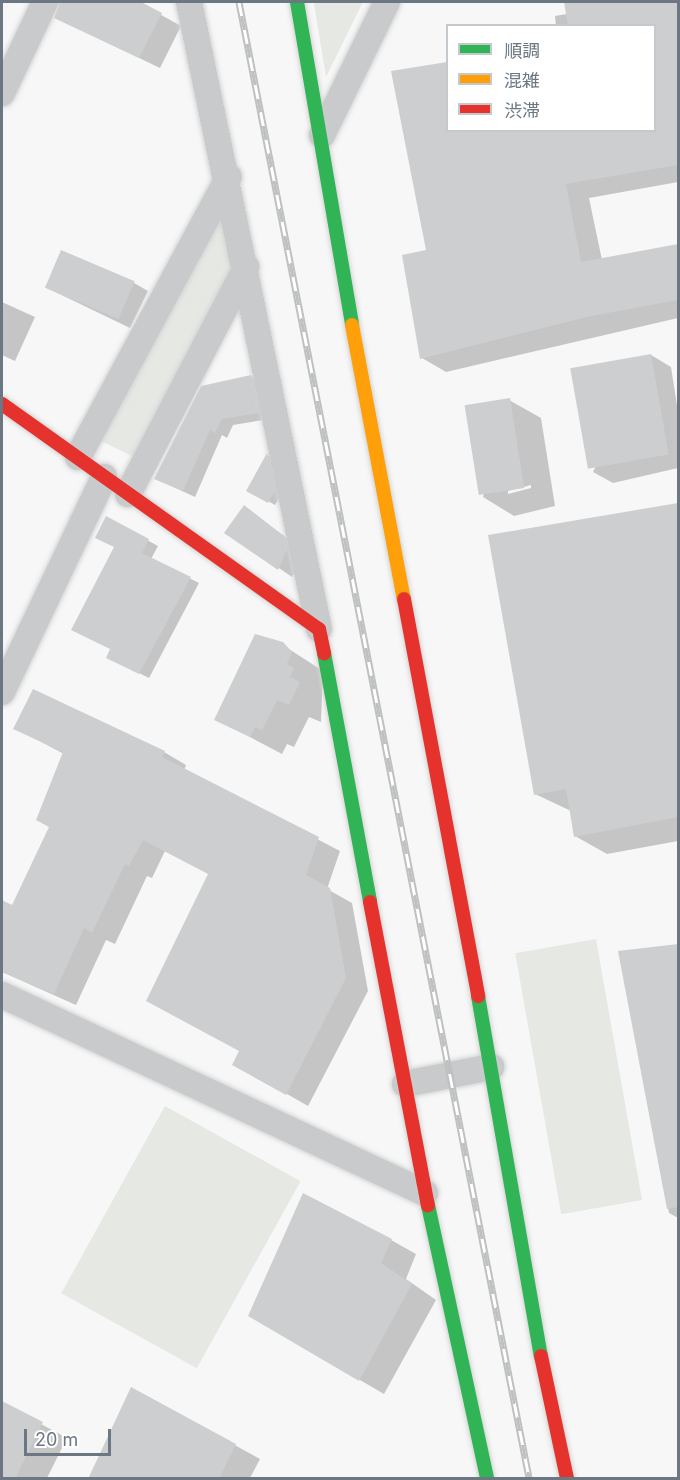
<!DOCTYPE html>
<html>
<head>
<meta charset="utf-8">
<style>
	body { margin:0 }
	#map { position:relative; width:680px; height:1480px; overflow:hidden; background:#f7f7f7; font-family:Inter,"Noto Sans JP",sans-serif }
	div>[style] { position:absolute }
	.green>* { inset:0; background:#e6e8e4; transform-origin:0 0 }
	.shadow>* { inset:0; background:#0003 }
	.building>* { inset:0; background:#cdcecf; transform-origin:0 0 }
	.roads { filter:drop-shadow(0 0 2px #d3d4d4) drop-shadow(0 0 2px #d3d4d4) }
	.street>* { height:26px; margin:-13px; padding:0 13px; transform-origin:13px; border-radius:13px; background:#c8cacb }
	.fast>* { height:14px; margin:-7px; padding:0 7px; transform-origin:7px; border-radius:7px; background:#30b455 }
	.slow>* { height:14px; margin:-7px; padding:0 7px; transform-origin:7px; border-radius:7px; background:#ff9f0a }
	.jam>* { height:14px; margin:-7px; padding:0 7px; transform-origin:7px; border-radius:7px; background:#e5322d }
	.rail>* { height:7px; margin-top:-3.5px; transform-origin:0; background:repeating-linear-gradient(90deg,#fff 0 14px,#bfc1c1 0 28px); box-sizing:border-box; border-block:2px solid #bfc1c1 }
	span { translate:-50% -50%; white-space:nowrap; text-align:center; line-height:1.15; -webkit-text-stroke:6px #fff; paint-order:stroke }
	.frame { position:absolute; inset:0; border:3px solid #6b7883; pointer-events:none }
	.legend { position:absolute; left:446px; top:24px; width:210px; height:108px; box-sizing:border-box; background:#fff; border:2px solid #c4c9cd; margin:0; padding:8px 10px; list-style:none; font-size:18px; color:#6b7883 }
	.legend li { display:flex; align-items:center; gap:12px; height:30px }
	.legend b { width:30px; border:2px solid #c4c9cd }
	.scale { position:absolute; left:24px; top:1429px; width:87px; height:27px; box-sizing:border-box; border:3px solid #6b7883; border-top:0; padding-left:8px; font-size:18px; line-height:21px; white-space:nowrap; color:#6b7883; -webkit-text-stroke:4px #fff; paint-order:stroke }
</style>
</head>
<body>
<div id="map">
	<div class="green">
		<i style="clip-path:polygon(315px 2px,363px 2px,326px 77px,314px 4px)"></i>
		<i style="clip-path:polygon(219px 207px,234px 273px,136px 458px,97px 439px)"></i>
		<i style="left:596px;top:939px;width:265px;height:82px;rotate:80deg"></i>
		<i style="left:165px;top:1106px;width:155px;height:214px;rotate:29deg"></i>
	</div>
	<div class="shadow">
		<i style="clip-path:polygon(59px 2px,138px 2px,181px 26px,160px 68px,56px 18px)"></i>
		<i style="clip-path:polygon(565px 2px,678px 2px,678px 182px,589px 198px,602px 260px,678px 246px,678px 318px,446px 372px,422px 358px,427px 252px,392px 72px,448px 64px,448px 130px,654px 130px,654px 26px,556px 26px,555px 16px,567px 14px)"></i>
		<i style="clip-path:polygon(134px 283px,148px 291px,130px 328px,45px 287px)"></i>
		<i style="clip-path:polygon(2px 302px,35px 317px,15px 361px,2px 355px)"></i>
		<i style="clip-path:polygon(651px 355px,671px 367px,678px 412px,678px 468px,613px 483px,593px 472px)"></i>
		<i style="clip-path:polygon(251px 376px,262px 383px,269px 419px,233px 425px,227px 438px,222px 435px,195px 497px,156px 479px)"></i>
		<i style="clip-path:polygon(evenodd,509px 400px,541px 418px,555px 506px,514px 516px,483px 497px,509px 400px,531px 485px,531px 488px,508px 494px,508px 491px,531px 485px)"></i>
		<i style="clip-path:polygon(268px 455px,274px 459px,281px 495px,275px 505px,248px 490px)"></i>
		<i style="clip-path:polygon(678px 504px,678px 841px,607px 854px,575px 836px,571px 811px,535px 794px,490px 537px)"></i>
		<i style="clip-path:polygon(244px 507px,298px 546px,301px 559px,292px 577px,226px 532px)"></i>
		<i style="clip-path:polygon(107px 518px,158px 546px,151px 559px,199px 583px,149px 678px,117px 662px,112px 649px,116px 547px)"></i>
		<i style="clip-path:polygon(256px 636px,275px 640px,323px 671px,321px 722px,309px 717px,294px 747px,287px 744px,282px 754px,216px 719px)"></i>
		<i style="clip-path:polygon(34px 691px,164px 752px,186px 765px,184px 770px,340px 851px,327px 889px,352px 903px,368px 991px,308px 1106px,234px 1064px,241px 1051px,210px 874px,165px 851px,152px 878px,147px 876px,115px 944px,106px 940px,76px 1005px,2px 972px,2px 901px,13px 907px,51px 827px,64px 754px,15px 728px)"></i>
		<i style="clip-path:polygon(678px 945px,678px 1218px,669px 1213px,620px 952px)"></i>
		<i style="clip-path:polygon(391px 1240px,416px 1254px,406px 1279px,436px 1300px,384px 1394px,250px 1316px)"></i>
		<i style="clip-path:polygon(132px 1389px,260px 1459px,250px 1478px,90px 1478px)"></i>
		<i style="clip-path:polygon(2px 1403px,67px 1438px,47px 1478px,2px 1478px)"></i>
	</div>
	<div class="building">
		<i style="clip-path:polygon(60px 2px,141px 2px,162px 13px,139px 58px,54px 18px)"></i>
		<i style="clip-path:polygon(564px 2px,678px 2px,678px 165px,566px 184px,581px 262px,678px 244px,678px 300px,591px 316px,420px 359px,402px 255px,426px 250px,391px 71px,447px 62px,447px 130px,654px 130px,654px 26px,568px 26px)"></i>
		<i style="left:61px;top:250px;width:80px;height:41px;rotate:23deg"></i>
		<i style="left:651px;top:354px;width:102px;height:82px;rotate:80deg"></i>
		<i style="clip-path:polygon(251px 375px,259px 413px,222px 419px,215px 433px,210px 430px,183px 491px,154px 479px,201px 386px)"></i>
		<i style="left:510px;top:398px;width:91px;height:46px;rotate:81deg"></i>
		<i style="clip-path:polygon(267px 453px,275px 491px,268px 503px,246px 491px)"></i>
		<i style="clip-path:polygon(678px 503px,678px 817px,574px 837px,566px 789px,534px 795px,488px 535px)"></i>
		<i style="clip-path:polygon(244px 505px,285px 537px,287px 550px,278px 570px,224px 533px)"></i>
		<i style="clip-path:polygon(106px 516px,149px 539px,142px 553px,191px 577px,139px 674px,106px 658px,110px 649px,71px 630px,114px 547px,95px 538px)"></i>
		<i style="clip-path:polygon(255px 634px,283px 642px,292px 652px,287px 664px,294px 668px,290px 677px,300px 682px,289px 705px,277px 700px,262px 730px,255px 727px,250px 737px,214px 720px)"></i>
		<i style="clip-path:polygon(33px 689px,165px 751px,162px 757px,319px 837px,306px 875px,330px 888px,346px 978px,286px 1095px,232px 1065px,239px 1051px,146px 1001px,208px 874px,143px 840px,129px 866px,125px 864px,92px 933px,84px 928px,54px 994px,2px 972px,2px 900px,12px 905px,49px 827px,36px 820px,63px 752px,13px 729px)"></i>
		<i style="clip-path:polygon(678px 944px,678px 1207px,667px 1209px,618px 951px)"></i>
		<i style="clip-path:polygon(303px 1193px,392px 1239px,381px 1263px,412px 1284px,359px 1381px,248px 1316px)"></i>
		<i style="clip-path:polygon(131px 1387px,236px 1444px,219px 1479px,88px 1479px)"></i>
		<i style="clip-path:polygon(2px 1401px,43px 1422px,15px 1479px,2px 1479px)"></i>
	</div>
	<div class="roads">
		<div class="street">
			<i style="left:189px;top:2px;width:640px;rotate:78.29deg"></i>
			<i style="left:2px;top:93px;width:101px;rotate:-64.7deg"></i>
			<i style="left:322px;top:135px;width:148px;rotate:-64deg"></i>
			<i style="left:78px;top:457px;width:318px;rotate:-61.7deg"></i>
			<i style="left:128px;top:494px;width:256px;rotate:-62.5deg"></i>
			<i style="left:2px;top:692px;width:238px;rotate:-64.6deg"></i>
			<i style="left:2px;top:995px;width:467px;rotate:25.1deg"></i>
			<i style="left:405px;top:1084px;width:88px;rotate:-11.2deg"></i>
		</div>
		<div class="fast">
			<i style="left:297px;top:2px;width:328px;rotate:80.3deg"></i>
			<i style="left:324px;top:653px;width:253px;rotate:79.5deg"></i>
			<i style="left:478px;top:996px;width:365px;rotate:80.1deg"></i>
			<i style="left:428px;top:1205px;width:279px;rotate:77.8deg"></i>
		</div>
		<div class="slow">
			<i style="left:352px;top:325px;width:279px;rotate:79.3deg"></i>
		</div>
		<div class="jam">
			<i style="left:2px;top:404px;width:389px;rotate:35.4deg"></i>
			<i style="left:319px;top:629px;width:25px;rotate:78deg"></i>
			<i style="left:404px;top:599px;width:404px;rotate:79.4deg"></i>
			<i style="left:370px;top:902px;width:309px;rotate:79.2deg"></i>
			<i style="left:541px;top:1356px;width:125px;rotate:78deg"></i>
		</div>
	</div>
	<div class="rail">
		<i style="left:239px;top:2px;width:1504px;rotate:78.88deg"></i>
	</div>
	<div class="frame"></div>
	<ul class="legend">
	<li><b style="height:8px;background:#30b455"></b>順調</li>
	<li><b style="height:8px;background:#ff9f0a"></b>混雑</li>
	<li><b style="height:8px;background:#e5322d"></b>渋滞</li>
	</ul>
	<div class="scale">20 m</div>
</div>
</body>
</html>
